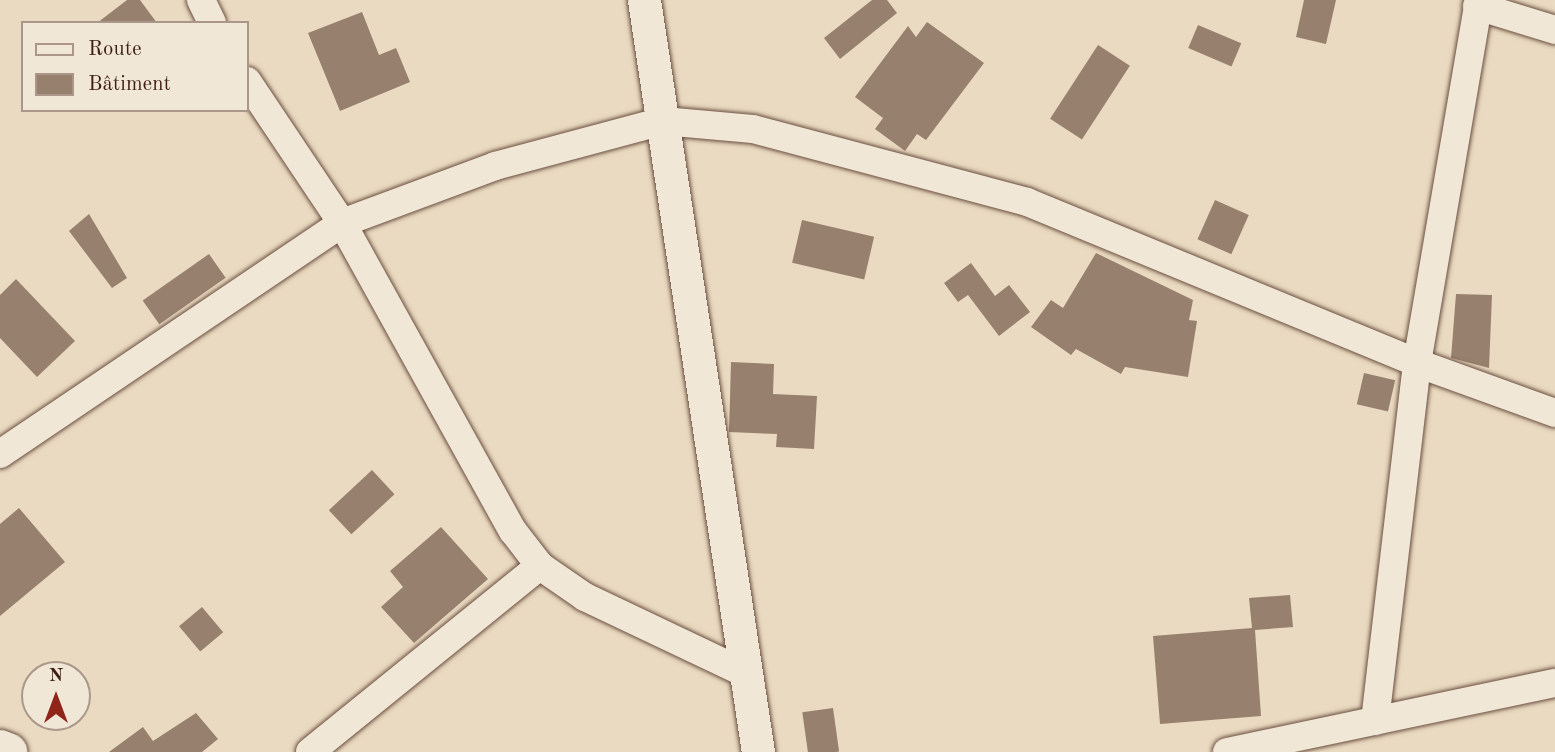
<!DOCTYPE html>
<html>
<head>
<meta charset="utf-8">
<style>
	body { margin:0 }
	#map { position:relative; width:1555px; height:752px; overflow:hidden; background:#eadac1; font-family:"Old Standard TT",serif }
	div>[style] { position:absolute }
	.building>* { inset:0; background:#98806e; transform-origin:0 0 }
	.roads { filter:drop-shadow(0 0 2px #6a4e3f) drop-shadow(0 0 2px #6a4e3f) }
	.minor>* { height:28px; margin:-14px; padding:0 14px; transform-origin:14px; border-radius:14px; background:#f1e7d7 }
	.tertiary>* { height:33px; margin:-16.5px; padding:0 16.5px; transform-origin:16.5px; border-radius:16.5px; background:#f1e7d7 }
	.secondary>* { height:38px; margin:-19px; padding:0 19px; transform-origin:19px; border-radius:19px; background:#f1e7d7 }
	span { translate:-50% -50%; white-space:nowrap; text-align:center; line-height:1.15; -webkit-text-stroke:5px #f1e7d7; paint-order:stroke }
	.legend { position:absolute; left:21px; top:21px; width:228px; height:91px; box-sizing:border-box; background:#f1e7d7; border:2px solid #aa9789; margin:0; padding:9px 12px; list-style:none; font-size:21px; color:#3f1f14 }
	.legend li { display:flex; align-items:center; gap:14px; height:35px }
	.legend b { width:35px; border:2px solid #aa9789 }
	.north { position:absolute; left:21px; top:661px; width:70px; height:70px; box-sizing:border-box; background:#f1e7d7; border:2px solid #aa9789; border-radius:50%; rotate:0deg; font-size:19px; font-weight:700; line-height:28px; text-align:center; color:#3f1f14 }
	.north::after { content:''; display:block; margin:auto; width:24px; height:32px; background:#8f2418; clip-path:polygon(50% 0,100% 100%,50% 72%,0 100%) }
</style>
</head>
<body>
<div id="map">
	<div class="building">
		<i style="clip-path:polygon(127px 0,140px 0,157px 23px,97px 23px)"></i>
		<i style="clip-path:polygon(872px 0,887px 0,897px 13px,840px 59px,824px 38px)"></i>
		<i style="clip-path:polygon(1304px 0,1336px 0,1326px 44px,1296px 37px)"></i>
		<i style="clip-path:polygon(362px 12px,379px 55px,396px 48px,410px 82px,340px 111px,308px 33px)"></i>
		<i style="clip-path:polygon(927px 22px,984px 63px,926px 140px,917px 134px,905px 151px,875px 129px,883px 118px,855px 97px,908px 26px,916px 37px)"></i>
		<i style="left:1198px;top:25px;width:47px;height:25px;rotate:23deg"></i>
		<i style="left:1098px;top:45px;width:38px;height:88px;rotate:33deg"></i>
		<i style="left:1215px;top:200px;width:37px;height:43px;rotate:24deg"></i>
		<i style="clip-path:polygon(89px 214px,127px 278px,112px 288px,69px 231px)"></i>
		<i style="left:802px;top:220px;width:74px;height:44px;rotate:13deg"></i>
		<i style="clip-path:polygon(1096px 253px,1193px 300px,1189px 320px,1197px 321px,1188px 377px,1125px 367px,1121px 374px,1076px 349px,1071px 355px,1031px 327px,1051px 300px,1063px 308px)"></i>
		<i style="left:209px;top:254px;width:29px;height:81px;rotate:55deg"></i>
		<i style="clip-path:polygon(971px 263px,995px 296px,1009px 285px,1030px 312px,999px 336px,968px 295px,958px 302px,944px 283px)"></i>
		<i style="clip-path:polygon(16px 279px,75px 341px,37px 377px,0 338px,0 295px)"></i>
		<i style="clip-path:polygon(1456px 294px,1492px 295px,1489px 368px,1451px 358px)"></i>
		<i style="clip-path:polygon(731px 362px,774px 364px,773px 394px,817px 396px,814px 449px,776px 447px,777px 434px,729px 432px)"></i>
		<i style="left:1364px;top:373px;width:32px;height:32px;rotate:13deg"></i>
		<i style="left:372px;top:470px;width:33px;height:59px;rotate:47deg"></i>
		<i style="clip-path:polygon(19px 508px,65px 562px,0 616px,0 524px)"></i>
		<i style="clip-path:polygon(441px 527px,488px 579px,414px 643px,381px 607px,403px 587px,390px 571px)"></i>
		<i style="clip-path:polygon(1290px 595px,1293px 627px,1255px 630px,1261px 716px,1160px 724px,1153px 636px,1252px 628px,1249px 598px)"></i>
		<i style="left:202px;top:607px;width:33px;height:30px;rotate:50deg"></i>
		<i style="left:833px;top:708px;width:44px;height:31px;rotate:82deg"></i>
		<i style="clip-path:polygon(196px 713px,218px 739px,202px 752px,109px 752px,143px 727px,153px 741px)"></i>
	</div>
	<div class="roads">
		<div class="minor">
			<i style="left:201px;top:0;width:25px;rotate:64deg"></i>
			<i style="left:1477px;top:6px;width:82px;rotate:17.1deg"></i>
			<i style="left:247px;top:81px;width:171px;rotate:56.2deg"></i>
			<i style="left:342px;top:223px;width:352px;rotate:61deg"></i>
			<i style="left:513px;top:531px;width:44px;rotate:52.4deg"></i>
			<i style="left:540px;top:566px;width:55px;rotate:34.6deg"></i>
			<i style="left:585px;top:597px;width:175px;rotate:25.4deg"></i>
			<i style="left:0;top:454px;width:413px;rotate:-34deg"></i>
			<i style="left:342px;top:223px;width:163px;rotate:-20.4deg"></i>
			<i style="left:495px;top:166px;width:174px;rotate:-15deg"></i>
			<i style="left:663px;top:121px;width:90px;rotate:5.1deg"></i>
			<i style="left:753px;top:129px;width:284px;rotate:14.9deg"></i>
			<i style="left:1027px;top:202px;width:422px;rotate:22.4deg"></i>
			<i style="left:1417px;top:363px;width:147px;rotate:19.9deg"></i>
			<i style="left:1375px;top:721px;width:360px;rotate:-83.3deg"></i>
			<i style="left:1417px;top:363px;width:368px;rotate:-80.3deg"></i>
			<i style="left:310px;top:752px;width:296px;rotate:-39deg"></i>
			<i style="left:1227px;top:752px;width:335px;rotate:-11.9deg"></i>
		</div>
		<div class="tertiary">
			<i style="left:644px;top:0;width:761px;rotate:81.38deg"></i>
		</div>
		<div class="secondary">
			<i style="left:0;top:749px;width:9px;rotate:21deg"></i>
		</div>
	</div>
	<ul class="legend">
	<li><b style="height:9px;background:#f1e7d7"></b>Route</li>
	<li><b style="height:19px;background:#98806e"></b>Bâtiment</li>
	</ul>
	<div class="north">N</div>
</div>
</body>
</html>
